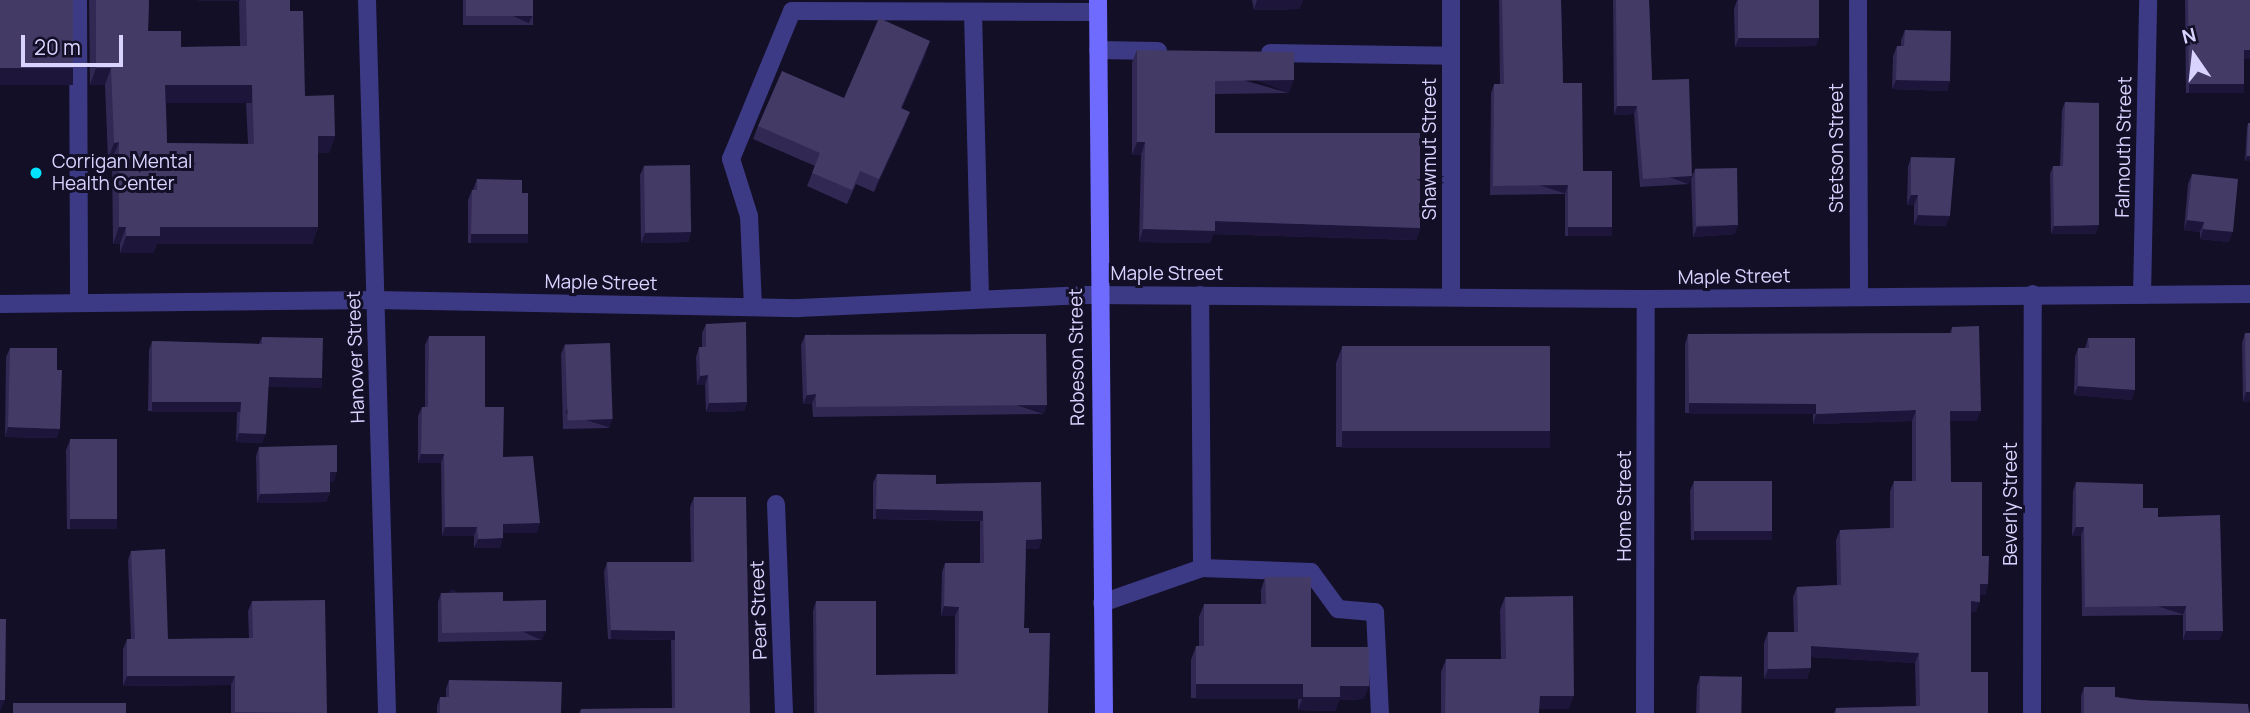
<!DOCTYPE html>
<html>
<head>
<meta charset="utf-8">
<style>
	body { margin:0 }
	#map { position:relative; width:2250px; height:713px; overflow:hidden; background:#130f26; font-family:Manrope,sans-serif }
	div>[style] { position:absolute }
	.service>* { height:18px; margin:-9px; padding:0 9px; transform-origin:9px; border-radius:9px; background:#3d3a85 }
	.minor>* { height:18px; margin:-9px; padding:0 9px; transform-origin:9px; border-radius:9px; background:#3d3a85 }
	.secondary>* { height:18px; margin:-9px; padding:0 9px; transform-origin:9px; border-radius:9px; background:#6f6bff }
	.wall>* { inset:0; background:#312854; transform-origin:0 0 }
	.shaded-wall>* { inset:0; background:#1d163a; transform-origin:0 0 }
	.building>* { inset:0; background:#433a66; transform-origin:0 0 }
	.dots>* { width:19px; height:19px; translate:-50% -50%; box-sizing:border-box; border:4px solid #130f26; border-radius:50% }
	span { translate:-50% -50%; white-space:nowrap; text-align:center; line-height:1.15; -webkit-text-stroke:6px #130f26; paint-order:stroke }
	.street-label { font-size:19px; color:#d9d4ff }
	.poi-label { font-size:19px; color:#d9d4ff }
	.left { translate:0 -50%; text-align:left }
	.north { position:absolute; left:2159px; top:21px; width:70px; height:70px; -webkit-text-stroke:5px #130f26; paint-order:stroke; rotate:346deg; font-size:19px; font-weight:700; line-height:28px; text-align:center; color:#d9d4ff }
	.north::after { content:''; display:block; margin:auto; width:24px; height:32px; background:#d9d4ff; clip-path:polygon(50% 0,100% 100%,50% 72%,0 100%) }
	.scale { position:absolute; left:21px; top:35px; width:102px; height:32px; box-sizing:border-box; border:4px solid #d9d4ff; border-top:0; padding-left:9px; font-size:21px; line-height:24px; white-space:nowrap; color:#d9d4ff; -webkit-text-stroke:5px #130f26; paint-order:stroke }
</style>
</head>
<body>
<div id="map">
	<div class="service">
		<i style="left:78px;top:0;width:303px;rotate:89.8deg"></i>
		<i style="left:973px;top:12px;width:287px;rotate:88.6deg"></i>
		<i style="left:1098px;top:50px;width:60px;rotate:1deg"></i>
		<i style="left:1270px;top:53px;width:181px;rotate:0.9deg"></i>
		<i style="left:753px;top:307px;width:91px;rotate:-92.5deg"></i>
		<i style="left:749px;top:216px;width:60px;rotate:-107.5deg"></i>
		<i style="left:731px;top:159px;width:160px;rotate:-67.6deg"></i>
		<i style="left:792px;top:11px;width:306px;rotate:0.2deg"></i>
		<i style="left:1202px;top:568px;width:109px;rotate:2.1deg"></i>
		<i style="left:1311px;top:572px;width:46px;rotate:53.9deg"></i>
		<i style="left:1338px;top:609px;width:37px;rotate:5deg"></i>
		<i style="left:1375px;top:612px;width:101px;rotate:87.2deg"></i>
		<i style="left:1102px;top:603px;width:106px;rotate:-19.3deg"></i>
		<i style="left:1202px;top:568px;width:273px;rotate:-90.4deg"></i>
	</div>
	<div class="minor">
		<i style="left:367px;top:0;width:713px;rotate:88.39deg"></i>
		<i style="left:1858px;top:0;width:296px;rotate:89.8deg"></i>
		<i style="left:2142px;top:295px;width:295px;rotate:-88.8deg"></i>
		<i style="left:1451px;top:297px;width:297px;rotate:-90deg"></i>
		<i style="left:0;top:304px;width:375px;rotate:-0.6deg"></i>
		<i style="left:375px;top:300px;width:424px;rotate:1.1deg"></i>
		<i style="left:799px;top:308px;width:287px;rotate:-2.6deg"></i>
		<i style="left:1086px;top:295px;width:560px;rotate:0.41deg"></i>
		<i style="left:1646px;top:299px;width:604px;rotate:-0.47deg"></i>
		<i style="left:776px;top:504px;width:209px;rotate:87.8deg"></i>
		<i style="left:1645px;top:713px;width:414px;rotate:-89.9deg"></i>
		<i style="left:2032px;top:713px;width:419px;rotate:-89.9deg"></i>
	</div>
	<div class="secondary">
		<i style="left:1098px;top:0;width:713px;rotate:89.52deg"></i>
	</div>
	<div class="wall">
		<i style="clip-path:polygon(evenodd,89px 0,149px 0,148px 31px,181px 47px,240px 46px,239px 1px,198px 1px,198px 0,290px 0,290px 11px,305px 96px,335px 136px,329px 153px,318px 153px,318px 227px,312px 244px,157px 244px,153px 253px,120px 253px,120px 244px,113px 244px,112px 159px,108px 160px,105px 85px,90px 85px,89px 0,166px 102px,246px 102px,248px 144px,167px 143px,166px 102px)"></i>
		<i style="left:463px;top:0;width:70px;height:25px"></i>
		<i style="clip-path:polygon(1252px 0,1303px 0,1299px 9px,1254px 10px)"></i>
		<i style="clip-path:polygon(1499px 0,1561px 0,1563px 83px,1583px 171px,1612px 227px,1609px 236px,1565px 236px,1565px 194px,1490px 195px,1491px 93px,1494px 84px,1500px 84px)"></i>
		<i style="clip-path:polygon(1613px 0,1649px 0,1652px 80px,1689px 184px,1640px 187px,1634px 114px,1614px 115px)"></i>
		<i style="clip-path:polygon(1737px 0,1816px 46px,1735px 47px,1734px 9px)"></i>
		<i style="clip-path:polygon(2185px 0,2250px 0,2250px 59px,2244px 59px,2244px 84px,2241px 93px,2186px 93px)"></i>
		<i style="clip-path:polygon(1905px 30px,1950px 81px,1947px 91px,1892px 89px,1893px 56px,1897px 46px,1901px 46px,1901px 40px)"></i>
		<i style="clip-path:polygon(1137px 50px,1289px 93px,1215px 94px,1215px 133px,1420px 228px,1416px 240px,1213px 234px,1210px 243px,1139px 242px,1141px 155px,1132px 155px,1132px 62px)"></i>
		<i style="clip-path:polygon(926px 54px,902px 108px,905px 125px,874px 192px,856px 184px,847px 204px,807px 186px,815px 166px,753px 139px,758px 126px,844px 98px)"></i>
		<i style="clip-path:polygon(2065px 102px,2096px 234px,2051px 234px,2050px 174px,2053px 166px,2060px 166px,2062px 110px)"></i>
		<i style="clip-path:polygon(2248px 123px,2250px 161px,2245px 161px,2247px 128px)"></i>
		<i style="clip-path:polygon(1911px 157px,1946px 226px,1914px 225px,1914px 205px,1907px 205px,1908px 167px)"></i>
		<i style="clip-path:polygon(644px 166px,691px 232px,688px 242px,641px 243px,640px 175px)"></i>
		<i style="clip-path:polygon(1695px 169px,1735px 234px,1693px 237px,1691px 179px)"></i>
		<i style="clip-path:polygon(2192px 174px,2229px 242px,2200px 239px,2200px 232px,2184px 230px,2188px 184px)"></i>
		<i style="clip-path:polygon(477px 179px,522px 193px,525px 243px,468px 243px,468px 200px,472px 190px,473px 190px)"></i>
		<i style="clip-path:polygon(706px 324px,747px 402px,744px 411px,706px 412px,705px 385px,697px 385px,696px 357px,699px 347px,702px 347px,702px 333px)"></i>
		<i style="clip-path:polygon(1952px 327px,1977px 421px,1950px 421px,1951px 482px,1982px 556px,1988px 584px,1985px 595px,1980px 595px,1976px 612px,1971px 612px,1971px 672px,1988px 713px,1834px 713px,1836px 708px,1916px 706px,1915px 663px,1811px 657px,1807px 679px,1764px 679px,1764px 643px,1768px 632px,1794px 632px,1793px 597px,1797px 587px,1837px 585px,1836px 540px,1840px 530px,1890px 528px,1890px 491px,1894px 481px,1912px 481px,1912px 421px,1813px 424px,1813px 414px,1685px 413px,1685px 344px,1688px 334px,1950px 333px)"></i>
		<i style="clip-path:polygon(2245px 333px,2250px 401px,2243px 402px,2242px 343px)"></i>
		<i style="clip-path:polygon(805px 335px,1044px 414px,813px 417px,812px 404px,803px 404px,801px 345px)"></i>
		<i style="clip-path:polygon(429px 336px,485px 407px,503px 457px,537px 533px,503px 533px,500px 548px,474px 548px,474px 536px,442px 536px,441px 463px,418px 463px,418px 416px,422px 407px,425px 407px,425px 345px)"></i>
		<i style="clip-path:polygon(262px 337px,322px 378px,319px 387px,268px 386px,262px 443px,236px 442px,237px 411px,148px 411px,149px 350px,152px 341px,259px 344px)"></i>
		<i style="clip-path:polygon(2088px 338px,2132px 400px,2074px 395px,2075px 357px,2078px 348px,2085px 348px)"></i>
		<i style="clip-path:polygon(565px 344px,612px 419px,609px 428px,563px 429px,561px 354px)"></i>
		<i style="clip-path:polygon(1342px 347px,1544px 447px,1336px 447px,1336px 363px)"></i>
		<i style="clip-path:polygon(10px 348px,57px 438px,5px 437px,6px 357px)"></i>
		<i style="clip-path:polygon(70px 440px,114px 529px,67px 529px,66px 450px)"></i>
		<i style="clip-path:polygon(259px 447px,334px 482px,330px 482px,330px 492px,326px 502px,257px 503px,256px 456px)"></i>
		<i style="clip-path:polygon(877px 474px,936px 484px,1041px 482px,1039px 549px,1026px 549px,1024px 628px,1029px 633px,1048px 713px,814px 713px,813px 611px,816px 601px,876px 675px,955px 674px,955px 616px,941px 616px,942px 572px,945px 563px,980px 563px,980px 521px,873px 519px,873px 483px)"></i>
		<i style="clip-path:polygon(1694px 481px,1768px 540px,1691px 540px,1690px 491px)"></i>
		<i style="clip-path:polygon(2076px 482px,2143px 508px,2158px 517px,2223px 631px,2219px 640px,2183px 640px,2183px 615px,2082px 616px,2081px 536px,2072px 536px,2073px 491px)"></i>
		<i style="clip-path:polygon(694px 497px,750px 713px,579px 713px,581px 709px,672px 708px,671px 640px,608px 639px,604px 572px,607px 562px,691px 562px,690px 507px)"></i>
		<i style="clip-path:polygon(131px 551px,168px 639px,249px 638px,248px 611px,252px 601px,327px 713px,231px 713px,231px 685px,123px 686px,123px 649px,127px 639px,131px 639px,128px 560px)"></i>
		<i style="clip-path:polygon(1265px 577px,1311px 647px,1364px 699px,1339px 700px,1335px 711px,1298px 710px,1298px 698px,1191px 698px,1191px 660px,1196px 646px,1199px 646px,1199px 617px,1204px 604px,1261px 604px,1261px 590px)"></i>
		<i style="clip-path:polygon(441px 593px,503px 601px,542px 640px,438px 642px,438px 602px)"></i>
		<i style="clip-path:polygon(1505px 597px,1569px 709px,1539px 709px,1539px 713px,1441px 713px,1441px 672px,1446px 659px,1501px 659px,1500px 610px)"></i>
		<i style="clip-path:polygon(1700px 676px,1741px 713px,1696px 713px,1697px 686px)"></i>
		<i style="clip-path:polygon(449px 680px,561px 713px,437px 713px,437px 706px,440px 697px,446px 697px,446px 689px)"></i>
		<i style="clip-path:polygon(2084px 687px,2115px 697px,2249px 712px,2250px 713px,2081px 713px,2081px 696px)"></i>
	</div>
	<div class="shaded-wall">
		<i style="left:198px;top:0;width:42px;height:1px"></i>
		<i style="clip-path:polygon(1257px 0,1303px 0,1299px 9px,1254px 10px)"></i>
		<i style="left:533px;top:14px;width:10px;height:66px;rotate:114deg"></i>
		<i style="clip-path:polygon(1820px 36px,1816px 46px,1735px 47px,1739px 38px)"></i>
		<i style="clip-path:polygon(930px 41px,926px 54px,896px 121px,901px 108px)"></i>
		<i style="clip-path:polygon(2244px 50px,2250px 50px,2250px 59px,2241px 59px)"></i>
		<i style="left:0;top:68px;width:73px;height:17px"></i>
		<i style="clip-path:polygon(96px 68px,111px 68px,105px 85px,90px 85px)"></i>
		<i style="left:1294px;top:80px;width:14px;height:79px;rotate:111deg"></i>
		<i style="clip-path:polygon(1896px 80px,1950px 81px,1947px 91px,1892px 89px)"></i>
		<i style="left:2189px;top:84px;width:55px;height:9px"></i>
		<i style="left:165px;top:85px;width:87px;height:18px"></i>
		<i style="clip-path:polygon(1617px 106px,1637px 106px,1634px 114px,1614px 115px)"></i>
		<i style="clip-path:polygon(910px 112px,905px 125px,874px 192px,879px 179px)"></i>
		<i style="clip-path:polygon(318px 136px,335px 136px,329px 153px,312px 153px)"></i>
		<i style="clip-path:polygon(119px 142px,112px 159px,108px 160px,114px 143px)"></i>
		<i style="clip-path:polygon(1137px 142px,1145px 142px,1141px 155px,1132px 155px)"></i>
		<i style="clip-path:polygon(2247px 156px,2250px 156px,2250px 161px,2245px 161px)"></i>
		<i style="left:1692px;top:176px;width:9px;height:49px;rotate:111deg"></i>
		<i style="left:1568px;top:185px;width:9px;height:75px;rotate:108deg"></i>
		<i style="clip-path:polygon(1911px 195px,1918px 195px,1914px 205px,1907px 205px)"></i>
		<i style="clip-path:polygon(1918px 215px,1950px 216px,1946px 226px,1914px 225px)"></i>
		<i style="clip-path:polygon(2187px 220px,2204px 222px,2200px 232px,2184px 230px)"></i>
		<i style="clip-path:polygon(1215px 221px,1420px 228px,1416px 240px,1213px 234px,1210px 243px,1139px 242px,1143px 229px)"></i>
		<i style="clip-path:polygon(1738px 225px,1735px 234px,1693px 237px,1697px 227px)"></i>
		<i style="clip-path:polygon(2099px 225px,2096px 234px,2051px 234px,2054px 226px)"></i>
		<i style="clip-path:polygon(119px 227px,126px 227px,120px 244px,113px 244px)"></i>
		<i style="clip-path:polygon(160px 227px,318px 227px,312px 244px,157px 244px,153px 253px,120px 253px,126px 236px)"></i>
		<i style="left:1568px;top:227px;width:44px;height:9px"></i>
		<i style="clip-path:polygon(2203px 229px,2233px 232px,2229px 242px,2200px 239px)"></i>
		<i style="clip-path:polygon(691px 232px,688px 242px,641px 243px,645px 233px)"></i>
		<i style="left:471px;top:234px;width:57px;height:9px"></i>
		<i style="clip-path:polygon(708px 375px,705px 385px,697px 385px,700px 376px)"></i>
		<i style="left:269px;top:377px;width:53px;height:10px;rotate:1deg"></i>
		<i style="clip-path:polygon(2078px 386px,2135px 390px,2132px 400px,2074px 395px)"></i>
		<i style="clip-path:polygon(2246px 392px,2250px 392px,2250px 401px,2243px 402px)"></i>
		<i style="clip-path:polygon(816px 394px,812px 404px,803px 404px,807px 395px)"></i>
		<i style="left:152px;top:402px;width:89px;height:10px"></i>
		<i style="clip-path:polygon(747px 402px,744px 411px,706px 412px,709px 403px)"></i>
		<i style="left:1689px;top:403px;width:127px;height:11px"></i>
		<i style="left:1047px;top:405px;width:9px;height:231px;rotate:108deg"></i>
		<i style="clip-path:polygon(1916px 410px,1912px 421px,1813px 424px,1816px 414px)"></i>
		<i style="clip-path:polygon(1950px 411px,1981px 411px,1977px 421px,1946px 421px)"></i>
		<i style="left:612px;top:419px;width:9px;height:46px;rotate:108deg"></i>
		<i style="clip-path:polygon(8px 427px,60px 429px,57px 438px,5px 437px)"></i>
		<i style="left:1342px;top:431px;width:208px;height:17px"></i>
		<i style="clip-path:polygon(239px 433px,266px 434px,262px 443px,236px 442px)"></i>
		<i style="clip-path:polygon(421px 454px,444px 454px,441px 463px,418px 463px)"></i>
		<i style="clip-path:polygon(330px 472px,337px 472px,334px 482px,326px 482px)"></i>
		<i style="clip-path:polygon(330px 492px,326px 502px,257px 503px,260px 494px)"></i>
		<i style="left:876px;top:509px;width:107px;height:10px;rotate:1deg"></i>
		<i style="left:70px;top:519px;width:47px;height:10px"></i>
		<i style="clip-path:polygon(540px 523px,537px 533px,499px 533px,503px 524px)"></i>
		<i style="clip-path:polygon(445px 527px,477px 527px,474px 536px,442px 536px)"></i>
		<i style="clip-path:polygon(2076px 527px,2084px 527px,2081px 536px,2072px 536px)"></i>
		<i style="left:1694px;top:531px;width:78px;height:9px"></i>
		<i style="clip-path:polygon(503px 538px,500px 548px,474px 548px,478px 539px)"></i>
		<i style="clip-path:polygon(1042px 539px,1039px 549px,1022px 549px,1026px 540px)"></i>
		<i style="clip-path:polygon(1980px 584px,1988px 584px,1985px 595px,1976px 595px)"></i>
		<i style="clip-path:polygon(1971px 601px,1980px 602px,1976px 612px,1967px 612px)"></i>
		<i style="clip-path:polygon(944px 606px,959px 607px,955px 616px,941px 616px)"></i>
		<i style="left:2186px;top:606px;width:9px;height:101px;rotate:108deg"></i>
		<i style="left:611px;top:630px;width:64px;height:9px;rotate:1deg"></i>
		<i style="left:546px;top:631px;width:10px;height:104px;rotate:114deg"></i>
		<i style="clip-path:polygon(2186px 631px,2223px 631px,2219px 640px,2183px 640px)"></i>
		<i style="clip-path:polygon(1811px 646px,1919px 653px,1915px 663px,1807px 657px)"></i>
		<i style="clip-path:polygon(1811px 668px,1807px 679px,1764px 679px,1768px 669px)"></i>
		<i style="clip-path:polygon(127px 676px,235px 676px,231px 685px,123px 686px)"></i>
		<i style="left:1196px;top:684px;width:107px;height:15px"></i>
		<i style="clip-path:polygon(1340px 686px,1369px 686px,1364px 699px,1339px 700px,1335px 711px,1298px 710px,1303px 697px)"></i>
		<i style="clip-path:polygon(1540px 696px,1574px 696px,1569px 709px,1535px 709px)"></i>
		<i style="clip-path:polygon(0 700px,5px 700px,1px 710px,0 710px)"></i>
	</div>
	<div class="building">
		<i style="left:0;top:0;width:73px;height:68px"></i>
		<i style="clip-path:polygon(evenodd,96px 0,149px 0,148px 31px,181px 31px,181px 47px,247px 46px,246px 0,290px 0,290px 11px,303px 11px,305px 96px,334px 95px,335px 136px,318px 136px,318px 227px,160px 227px,160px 236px,126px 236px,126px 227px,119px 227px,119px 142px,114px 143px,111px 68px,96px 68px,96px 0,165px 85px,252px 85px,254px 144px,167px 143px,165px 85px)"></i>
		<i style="left:466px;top:0;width:67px;height:16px"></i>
		<i style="clip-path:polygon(1502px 0,1561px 0,1563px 83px,1582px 83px,1583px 171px,1612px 171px,1612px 227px,1568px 227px,1568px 185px,1493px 186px,1494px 84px,1504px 84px)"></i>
		<i style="clip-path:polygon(1616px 0,1649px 0,1652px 80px,1689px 79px,1692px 176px,1643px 179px,1637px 106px,1617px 106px)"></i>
		<i style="left:1738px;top:0;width:81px;height:38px"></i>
		<i style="clip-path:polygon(2188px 0,2250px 0,2250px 50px,2244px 50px,2244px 84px,2189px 84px)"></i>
		<i style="clip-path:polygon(879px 18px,930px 41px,901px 108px,910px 112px,879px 179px,860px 171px,852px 190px,812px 173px,820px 153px,758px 126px,782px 71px,844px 98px)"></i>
		<i style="clip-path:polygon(1905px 30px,1951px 31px,1950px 81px,1896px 80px,1897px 46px,1904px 46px)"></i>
		<i style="clip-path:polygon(1137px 50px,1294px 52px,1294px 80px,1215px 81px,1215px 133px,1420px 133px,1420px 228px,1215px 221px,1215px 231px,1143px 229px,1145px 142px,1137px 142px)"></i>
		<i style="clip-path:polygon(2065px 102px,2099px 103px,2099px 225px,2054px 226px,2053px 166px,2063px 166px)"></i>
		<i style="clip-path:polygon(2248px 123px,2250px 123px,2250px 156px,2247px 156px)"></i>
		<i style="clip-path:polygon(1911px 157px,1955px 158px,1950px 216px,1918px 215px,1918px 195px,1911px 195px)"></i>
		<i style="left:690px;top:165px;width:67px;height:46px;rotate:89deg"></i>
		<i style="left:1737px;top:168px;width:57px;height:42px;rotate:89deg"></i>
		<i style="clip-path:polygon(2192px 174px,2238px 179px,2233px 232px,2203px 229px,2204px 222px,2187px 220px)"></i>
		<i style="clip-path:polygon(477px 179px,522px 180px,522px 193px,528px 193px,528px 234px,471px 234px,472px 190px,477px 190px)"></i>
		<i style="clip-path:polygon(746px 322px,747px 402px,709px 403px,708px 375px,700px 376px,699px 347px,706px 347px,706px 324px)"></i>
		<i style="clip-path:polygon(1979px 326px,1981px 411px,1950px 411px,1951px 482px,1982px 482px,1982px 556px,1989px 556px,1988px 584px,1980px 584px,1980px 602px,1971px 601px,1971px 672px,1988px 672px,1988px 713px,1836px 713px,1836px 708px,1920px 706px,1919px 653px,1811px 646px,1811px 668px,1768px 669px,1768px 632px,1798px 632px,1797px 587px,1841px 585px,1840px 530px,1894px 528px,1894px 481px,1916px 481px,1916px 410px,1816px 414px,1816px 404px,1689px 403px,1688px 334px,1952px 333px,1952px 327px)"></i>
		<i style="clip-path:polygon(2245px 333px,2250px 333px,2250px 392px,2246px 392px)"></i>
		<i style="clip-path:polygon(1046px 334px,1047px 405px,816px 407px,816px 394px,807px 395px,805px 335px)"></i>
		<i style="clip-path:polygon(429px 336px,485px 336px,485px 407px,504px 407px,503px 457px,533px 456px,540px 523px,503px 524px,503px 538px,478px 539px,477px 527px,445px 527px,444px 454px,421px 454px,422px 407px,428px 407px)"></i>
		<i style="clip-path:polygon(262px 337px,323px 338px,322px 378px,269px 377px,266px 434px,239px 433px,241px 402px,152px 402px,152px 341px,262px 344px)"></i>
		<i style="clip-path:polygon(2088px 338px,2135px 338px,2135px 390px,2078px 386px,2078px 348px,2089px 348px)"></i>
		<i style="left:610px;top:343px;width:76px;height:45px;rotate:88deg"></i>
		<i style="left:1550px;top:346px;width:85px;height:208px;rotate:90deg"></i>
		<i style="clip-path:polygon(10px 348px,57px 348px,57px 370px,62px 370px,60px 429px,8px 427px)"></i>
		<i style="left:117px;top:439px;width:80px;height:47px;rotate:90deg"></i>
		<i style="clip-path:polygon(337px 445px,337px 472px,330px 472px,330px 492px,260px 494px,259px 447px)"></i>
		<i style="clip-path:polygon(877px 474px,936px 475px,936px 484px,1041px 482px,1042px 539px,1026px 540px,1024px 628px,1029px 628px,1029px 633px,1050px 633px,1048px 713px,817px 713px,816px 601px,876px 601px,876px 675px,958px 674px,959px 607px,944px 606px,945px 563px,984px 563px,983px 511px,876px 509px)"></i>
		<i style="left:1694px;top:481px;width:78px;height:50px"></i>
		<i style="clip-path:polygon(2076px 482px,2143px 484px,2143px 508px,2158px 508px,2158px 517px,2220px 515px,2223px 631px,2186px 631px,2186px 606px,2085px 607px,2084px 527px,2076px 527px)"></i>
		<i style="clip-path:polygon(694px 497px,746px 497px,750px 713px,581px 713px,581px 709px,675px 708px,675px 631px,611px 630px,607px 562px,694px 562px)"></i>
		<i style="clip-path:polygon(165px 549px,168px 639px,253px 638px,252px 601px,325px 600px,327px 713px,235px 712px,235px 676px,127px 676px,127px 639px,135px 639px,131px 551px)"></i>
		<i style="clip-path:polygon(1265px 577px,1311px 577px,1311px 647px,1369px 647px,1369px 686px,1340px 686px,1340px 697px,1303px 697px,1303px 684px,1196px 684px,1196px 646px,1204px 646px,1204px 604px,1266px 604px)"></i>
		<i style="clip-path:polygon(503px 592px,503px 601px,546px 600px,546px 631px,442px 633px,441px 593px)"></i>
		<i style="clip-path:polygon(1573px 596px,1574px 696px,1540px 696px,1539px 713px,1445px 713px,1446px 659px,1506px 659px,1505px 597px)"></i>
		<i style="clip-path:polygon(0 619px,6px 619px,5px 700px,0 700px)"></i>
		<i style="left:1700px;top:676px;width:42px;height:37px;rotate:1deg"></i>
		<i style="clip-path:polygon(449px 680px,562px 682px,561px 713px,440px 713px,440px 697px,449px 697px)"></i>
		<i style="clip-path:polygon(2084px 687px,2115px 687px,2115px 697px,2135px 700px,2248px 704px,2249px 712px,2250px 713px,2084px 713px)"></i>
		<i style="left:13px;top:703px;width:113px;height:10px"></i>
	</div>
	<div class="dots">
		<i style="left:36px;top:173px;background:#00e5ff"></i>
	</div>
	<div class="street-label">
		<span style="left:2124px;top:147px;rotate:-89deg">Falmouth Street</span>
		<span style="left:1837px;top:148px;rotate:-90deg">Stetson Street</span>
		<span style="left:1430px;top:149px;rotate:-90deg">Shawmut Street</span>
		<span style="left:1167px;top:274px">Maple Street</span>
		<span style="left:1734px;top:277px;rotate:-1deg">Maple Street</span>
		<span style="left:601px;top:283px;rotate:1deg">Maple Street</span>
		<span style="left:356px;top:357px;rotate:-92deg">Hanover Street</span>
		<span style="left:1077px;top:357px;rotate:-91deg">Robeson Street</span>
		<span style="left:2011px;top:504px;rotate:-90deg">Beverly Street</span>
		<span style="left:1625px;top:506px;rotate:-90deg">Home Street</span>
		<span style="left:759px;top:610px;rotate:-92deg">Pear Street</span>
	</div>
	<div class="poi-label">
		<span class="left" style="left:52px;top:173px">Corrigan Mental<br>Health Center</span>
	</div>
	<div class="north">N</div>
	<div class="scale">20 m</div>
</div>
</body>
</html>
